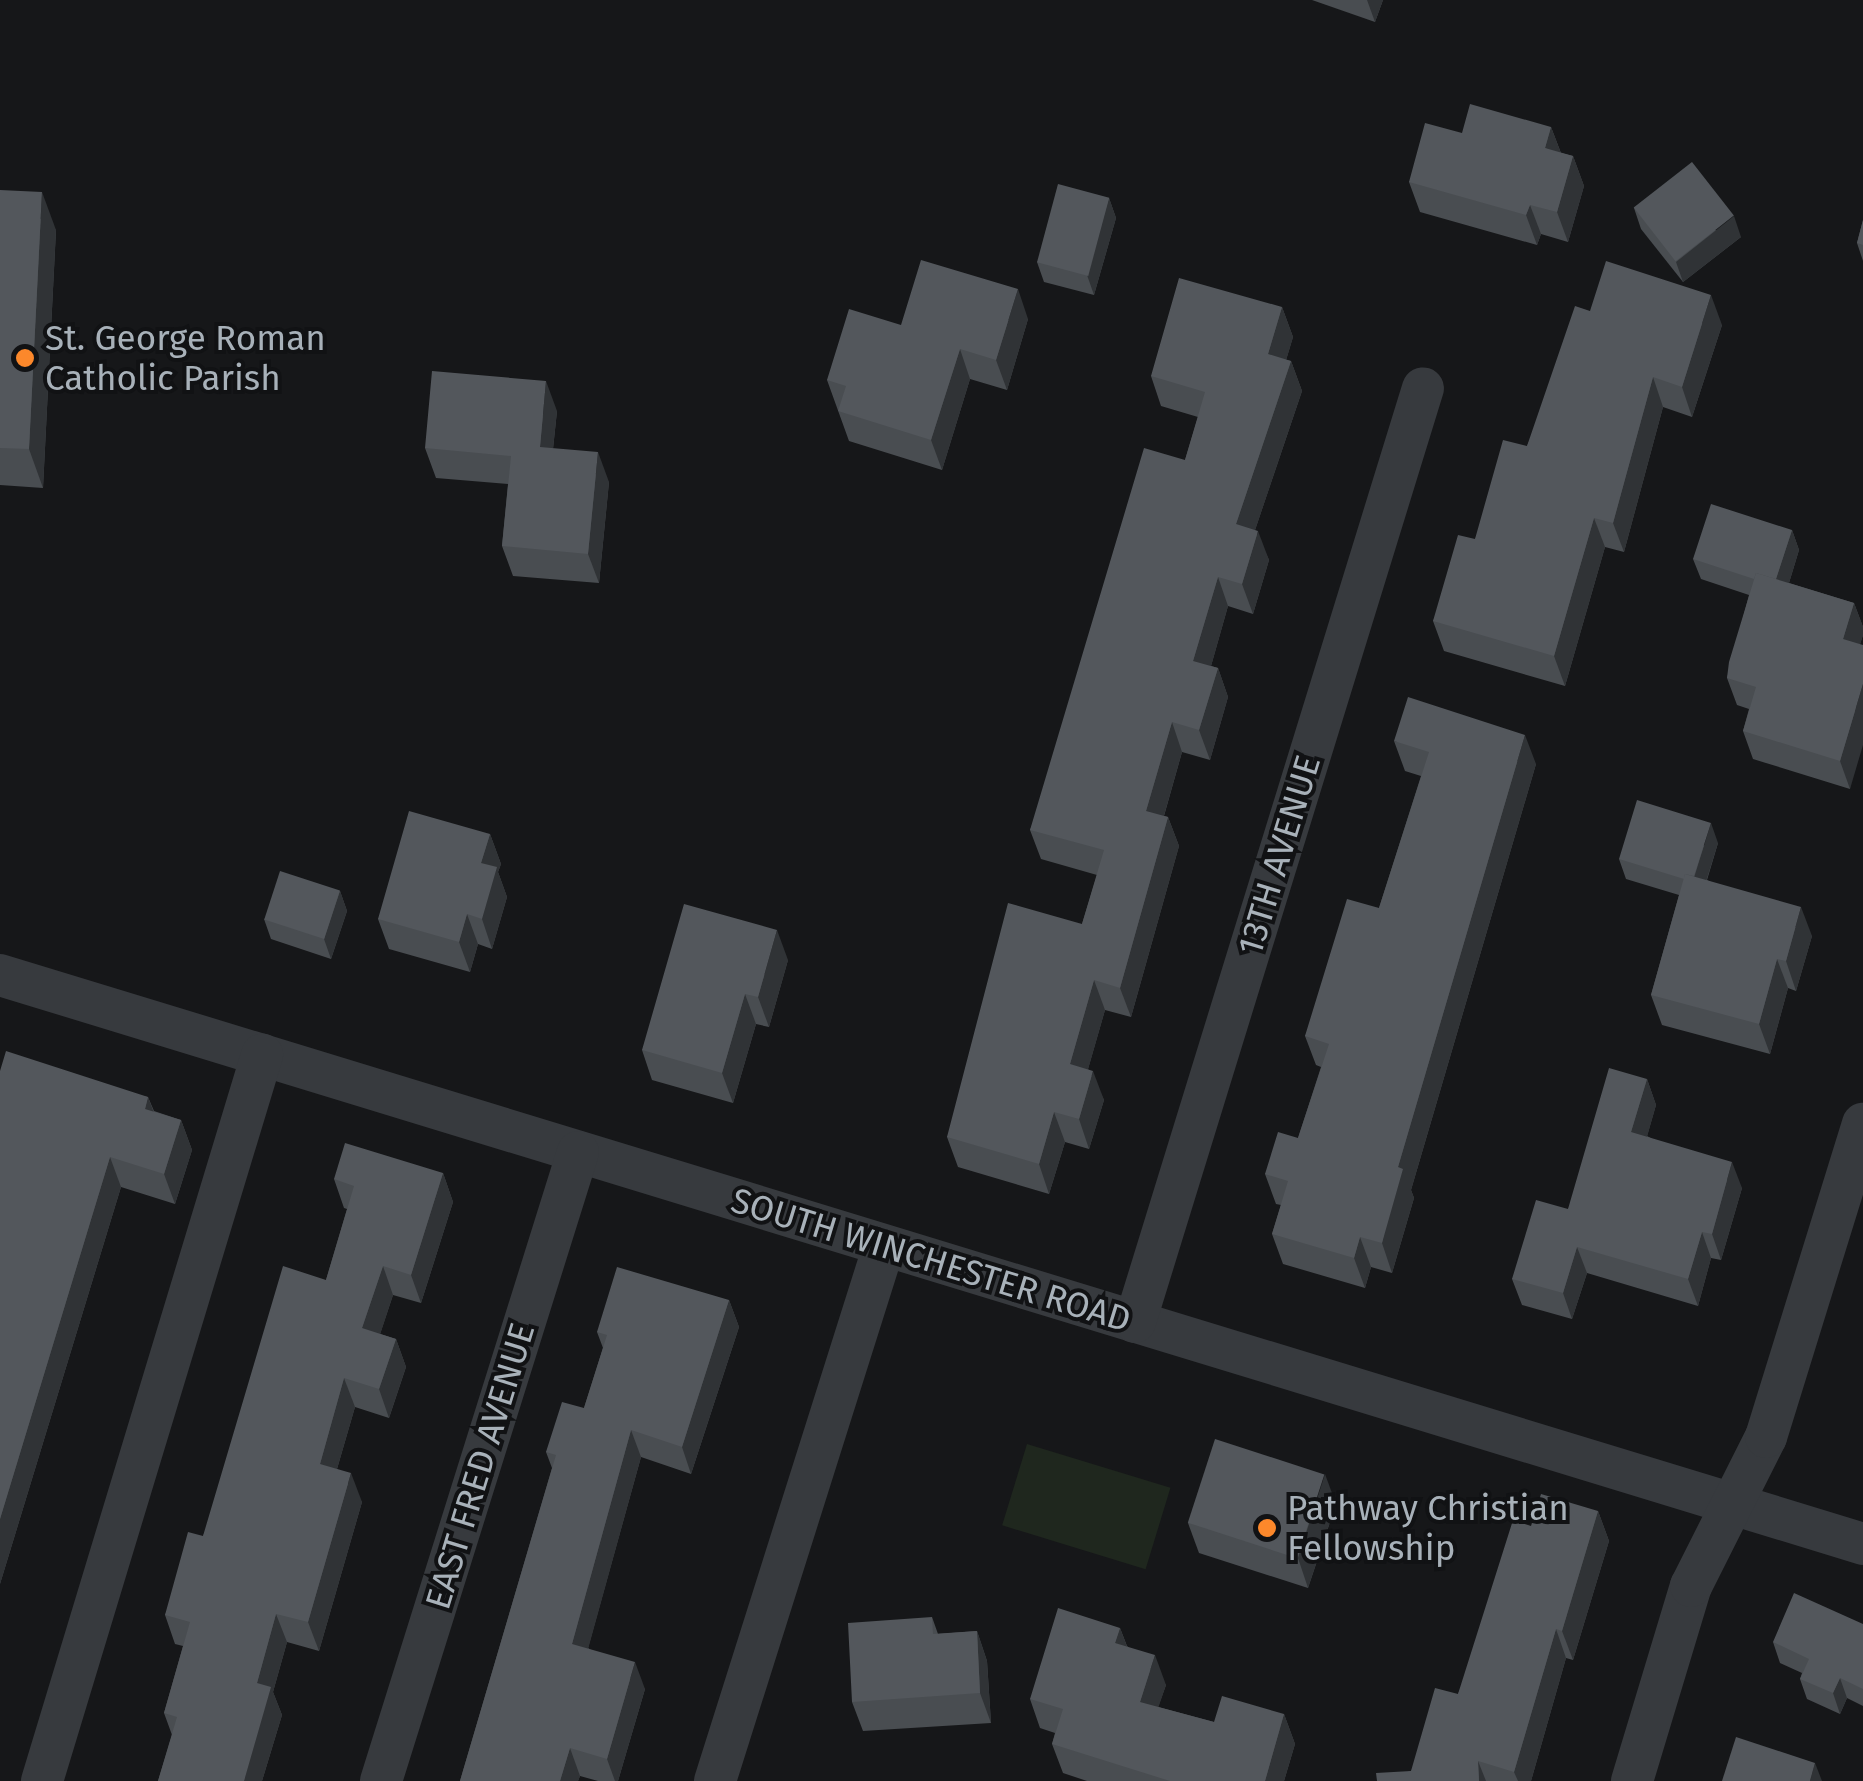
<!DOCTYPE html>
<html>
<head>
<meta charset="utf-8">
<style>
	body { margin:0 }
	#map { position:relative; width:1863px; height:1781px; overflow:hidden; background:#161719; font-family:"Fira Sans",sans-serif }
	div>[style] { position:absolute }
	.green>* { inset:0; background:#1f271e; transform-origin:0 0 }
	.minor>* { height:42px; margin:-21px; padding:0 21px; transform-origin:21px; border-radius:21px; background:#373a3e }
	.wall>* { inset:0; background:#494d51 }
	.shaded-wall>* { inset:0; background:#303336 }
	.building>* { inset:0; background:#53575c; transform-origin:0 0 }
	.dots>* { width:28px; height:28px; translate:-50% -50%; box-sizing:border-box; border:5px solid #111214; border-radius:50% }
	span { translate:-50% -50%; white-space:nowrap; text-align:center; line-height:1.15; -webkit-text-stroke:8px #111214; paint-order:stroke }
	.poi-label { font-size:35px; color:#a8b1b9 }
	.left { translate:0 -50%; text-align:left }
	.street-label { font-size:35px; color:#a8b1b9 }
</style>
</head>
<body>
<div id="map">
	<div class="green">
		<i style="left:1027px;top:1444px;width:150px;height:85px;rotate:17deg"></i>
	</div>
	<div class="minor">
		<i style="left:0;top:975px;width:1948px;rotate:16.98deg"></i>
		<i style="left:1135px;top:1322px;width:977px;rotate:-72.86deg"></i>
		<i style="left:42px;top:1781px;width:759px;rotate:-73.14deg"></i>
		<i style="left:381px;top:1781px;width:659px;rotate:-72.61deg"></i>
		<i style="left:715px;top:1781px;width:561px;rotate:-72.47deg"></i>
		<i style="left:1632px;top:1781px;width:204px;rotate:-73.2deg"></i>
		<i style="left:1691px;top:1586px;width:167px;rotate:-63.3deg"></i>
		<i style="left:1766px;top:1437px;width:328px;rotate:-72.8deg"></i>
	</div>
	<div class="wall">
		<i style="clip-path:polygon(1312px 0,1383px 0,1375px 22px)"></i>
		<i style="clip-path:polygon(1551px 127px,1561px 153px,1573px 156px,1584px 186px,1568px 242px,1541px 234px,1537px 245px,1420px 212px,1409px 182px,1462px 133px)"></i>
		<i style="clip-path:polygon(0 190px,56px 230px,43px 488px,0 485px)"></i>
		<i style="clip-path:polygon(1109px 198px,1116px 218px,1094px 295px,1044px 282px,1037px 262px)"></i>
		<i style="clip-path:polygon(1634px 208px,1741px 237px,1683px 282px,1641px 229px)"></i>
		<i style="clip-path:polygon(1863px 220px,1863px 261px,1857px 243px)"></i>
		<i style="clip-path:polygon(1282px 307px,1293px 337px,1286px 360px,1291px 361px,1302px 391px,1255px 530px,1269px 560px,1253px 614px,1228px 606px,1211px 666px,1218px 668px,1228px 697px,1210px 760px,1182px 752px,1164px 816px,1168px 817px,1179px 846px,1131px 1017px,1105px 1010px,1088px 1069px,1104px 1100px,1089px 1149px,1065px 1142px,1049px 1194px,958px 1167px,947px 1137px,1082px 924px,1097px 875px,1041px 859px,1030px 830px,1185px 460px,1198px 417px,1161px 406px,1151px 376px)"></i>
		<i style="clip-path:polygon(1590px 311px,1722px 325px,1692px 417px,1663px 407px,1624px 552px,1605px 547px,1565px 686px,1444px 651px,1433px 621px,1475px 539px,1527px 446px)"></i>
		<i style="clip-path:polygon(1028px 319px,1007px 390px,970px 379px,942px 470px,849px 441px,827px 380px,901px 325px)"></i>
		<i style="clip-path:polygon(557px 411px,553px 449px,609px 482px,599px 583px,513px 576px,502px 546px,508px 484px,436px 478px,425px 448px)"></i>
		<i style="clip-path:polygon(1792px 530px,1799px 550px,1789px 583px,1854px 603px,1863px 627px,1863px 635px,1860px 644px,1850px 789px,1753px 759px,1743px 731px,1749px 709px,1737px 705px,1727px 678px,1749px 595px,1701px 579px,1693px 559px)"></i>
		<i style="clip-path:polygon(1394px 741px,1536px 764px,1411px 1190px,1414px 1198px,1392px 1273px,1371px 1267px,1365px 1288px,1283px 1264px,1272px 1234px,1281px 1205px,1276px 1204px,1265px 1174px,1298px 1138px,1321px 1067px,1316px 1065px,1305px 1036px,1379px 908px,1421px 776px,1405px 771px)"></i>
		<i style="clip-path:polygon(490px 834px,501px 864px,498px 872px,507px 897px,492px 949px,478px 944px,470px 972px,389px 949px,378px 919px)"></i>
		<i style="clip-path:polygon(1718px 843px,1707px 880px,1812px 936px,1796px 991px,1788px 988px,1770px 1054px,1662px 1025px,1651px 995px,1679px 895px,1626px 879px,1619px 859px)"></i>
		<i style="clip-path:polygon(340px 891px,347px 911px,331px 959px,271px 939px,264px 919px)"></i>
		<i style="clip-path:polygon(788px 960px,769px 1027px,756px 1024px,733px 1103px,652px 1080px,642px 1050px)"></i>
		<i style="clip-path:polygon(0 1071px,148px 1097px,154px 1111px,181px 1120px,192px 1150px,175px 1204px,121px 1187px,0 1584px)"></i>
		<i style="clip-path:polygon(1647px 1079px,1656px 1105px,1647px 1136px,1742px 1188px,1721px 1260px,1711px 1258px,1698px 1306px,1587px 1273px,1572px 1319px,1522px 1305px,1512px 1279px,1568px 1209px)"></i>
		<i style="clip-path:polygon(443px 1173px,453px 1202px,421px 1303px,393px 1295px,380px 1334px,396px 1339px,406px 1367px,389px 1418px,355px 1407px,337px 1469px,362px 1502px,319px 1651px,287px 1642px,273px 1692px,282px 1715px,262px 1781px,158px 1781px,172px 1735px,164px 1713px,183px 1646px,175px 1644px,165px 1615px,326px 1280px,347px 1209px,344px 1208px,334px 1179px)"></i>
		<i style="clip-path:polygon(729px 1300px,739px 1327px,691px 1474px,641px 1457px,588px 1648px,645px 1689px,618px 1781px,598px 1781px,580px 1776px,578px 1781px,460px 1781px,552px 1468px,546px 1452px,584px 1408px,603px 1348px,597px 1332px)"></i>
		<i style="clip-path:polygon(1336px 1504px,1308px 1588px,1199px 1553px,1188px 1523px)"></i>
		<i style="clip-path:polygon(1598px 1511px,1609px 1541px,1573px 1660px,1566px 1658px,1531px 1781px,1377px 1781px,1411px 1771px,1458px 1694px,1531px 1526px)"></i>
		<i style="clip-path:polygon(932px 1617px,938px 1634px,977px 1631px,987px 1661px,991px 1723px,863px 1731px,852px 1702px)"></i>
		<i style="clip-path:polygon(1863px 1624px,1863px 1706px,1847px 1698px,1840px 1714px,1807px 1699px,1800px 1679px,1802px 1673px,1780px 1663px,1773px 1642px)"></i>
		<i style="clip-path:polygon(1120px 1628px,1127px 1646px,1166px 1685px,1158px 1707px,1214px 1722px,1284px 1714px,1295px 1744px,1284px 1781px,1087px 1781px,1063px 1773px,1052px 1744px,1055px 1733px,1040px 1728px,1030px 1699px)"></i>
	</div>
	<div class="shaded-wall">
		<i style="clip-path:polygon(1367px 0,1383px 0,1375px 22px)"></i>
		<i style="clip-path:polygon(1551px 127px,1562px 156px,1545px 148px)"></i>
		<i style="clip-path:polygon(1573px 156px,1584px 186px,1568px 242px,1557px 212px)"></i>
		<i style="clip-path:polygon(42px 192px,56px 230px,43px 488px,29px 449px)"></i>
		<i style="clip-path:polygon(1109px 198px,1116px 218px,1094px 295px,1087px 275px)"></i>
		<i style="clip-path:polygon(1530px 205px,1541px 234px,1537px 245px,1526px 215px)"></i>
		<i style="clip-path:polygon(1734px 216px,1741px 237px,1683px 282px,1676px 262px)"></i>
		<i style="clip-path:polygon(1018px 289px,1028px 319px,1007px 390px,996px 360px)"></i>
		<i style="clip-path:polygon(1711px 295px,1722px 325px,1692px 417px,1682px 387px)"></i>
		<i style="clip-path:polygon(1282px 307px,1293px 337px,1279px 384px,1268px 354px)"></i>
		<i style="clip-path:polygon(960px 349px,970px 379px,942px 470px,931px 440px)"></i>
		<i style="clip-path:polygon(1291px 361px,1302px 391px,1247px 554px,1236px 524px)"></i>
		<i style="clip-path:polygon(1653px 377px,1663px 407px,1624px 552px,1613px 523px)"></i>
		<i style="clip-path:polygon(546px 381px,557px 411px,550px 477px,540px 447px)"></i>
		<i style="clip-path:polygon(598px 452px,609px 482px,599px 583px,588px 554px)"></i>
		<i style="clip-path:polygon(1594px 518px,1605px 547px,1565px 686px,1554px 656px)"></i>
		<i style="clip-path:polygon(1792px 530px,1799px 550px,1782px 606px,1774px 585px)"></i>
		<i style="clip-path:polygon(1258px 531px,1269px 560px,1253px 614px,1242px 584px)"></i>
		<i style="clip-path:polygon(1218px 577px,1228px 606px,1204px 691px,1193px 661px)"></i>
		<i style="clip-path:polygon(1854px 603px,1863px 627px,1863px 635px,1853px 667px,1843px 639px)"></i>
		<i style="clip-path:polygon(1218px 668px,1228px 697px,1210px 760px,1199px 730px)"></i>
		<i style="clip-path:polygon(1863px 684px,1863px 745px,1850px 789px,1840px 761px)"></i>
		<i style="clip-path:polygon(1172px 722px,1182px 752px,1157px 840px,1146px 811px)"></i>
		<i style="clip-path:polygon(1525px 735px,1536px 764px,1411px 1190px,1414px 1198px,1392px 1273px,1382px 1243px,1398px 1167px)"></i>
		<i style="clip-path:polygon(1168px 817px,1179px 846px,1131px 1017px,1120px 988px)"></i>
		<i style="clip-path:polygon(1711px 823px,1718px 843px,1700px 901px,1693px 881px)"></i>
		<i style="clip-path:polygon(490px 834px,501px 864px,498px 872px,507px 897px,492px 949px,482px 919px,481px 863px)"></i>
		<i style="clip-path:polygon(340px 891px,347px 911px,331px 959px,324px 939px)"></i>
		<i style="clip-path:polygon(1801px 907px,1812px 936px,1796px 991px,1786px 961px)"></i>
		<i style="clip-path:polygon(467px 914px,478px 944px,470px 972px,459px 942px)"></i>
		<i style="clip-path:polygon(777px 930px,788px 960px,769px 1027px,758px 997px)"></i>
		<i style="clip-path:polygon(1777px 959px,1788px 988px,1770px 1054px,1759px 1024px)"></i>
		<i style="clip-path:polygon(1094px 980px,1105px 1010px,1081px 1094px,1070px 1064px)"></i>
		<i style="clip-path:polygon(745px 994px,756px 1024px,733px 1103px,722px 1073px)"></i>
		<i style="clip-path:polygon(1093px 1071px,1104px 1100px,1089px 1149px,1079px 1119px)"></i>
		<i style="clip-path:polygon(1647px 1079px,1656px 1105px,1641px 1158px,1631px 1132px)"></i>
		<i style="clip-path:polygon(148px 1097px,159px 1126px,145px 1109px)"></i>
		<i style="clip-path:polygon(1054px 1112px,1065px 1142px,1049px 1194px,1039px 1164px)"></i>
		<i style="clip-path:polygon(181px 1120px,192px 1150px,175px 1204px,164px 1174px)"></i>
		<i style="clip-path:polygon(110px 1157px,121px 1187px,0 1584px,0 1519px)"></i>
		<i style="clip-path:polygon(1732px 1162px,1742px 1188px,1721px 1260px,1712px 1234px)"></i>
		<i style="clip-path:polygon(443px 1173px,453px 1202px,421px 1303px,411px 1275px)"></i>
		<i style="clip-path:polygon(1702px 1232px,1711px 1258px,1698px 1306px,1688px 1279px)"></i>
		<i style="clip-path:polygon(1360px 1237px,1371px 1267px,1365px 1288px,1354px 1258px)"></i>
		<i style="clip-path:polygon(1577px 1247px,1587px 1273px,1572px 1319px,1563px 1293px)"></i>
		<i style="clip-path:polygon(383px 1266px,393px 1295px,373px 1356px,362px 1328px)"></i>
		<i style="clip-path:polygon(729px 1300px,739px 1327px,691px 1474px,682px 1447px)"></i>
		<i style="clip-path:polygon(396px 1339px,406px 1367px,389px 1418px,379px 1389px)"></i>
		<i style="clip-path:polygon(344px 1378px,355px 1407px,330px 1493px,320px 1464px)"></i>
		<i style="clip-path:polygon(631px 1430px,641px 1457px,582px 1671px,572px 1644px)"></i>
		<i style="clip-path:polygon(351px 1473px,362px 1502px,319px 1651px,308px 1622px)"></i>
		<i style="clip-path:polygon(1325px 1474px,1336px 1504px,1308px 1588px,1298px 1558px)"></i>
		<i style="clip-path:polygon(1598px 1511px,1609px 1541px,1573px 1660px,1562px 1631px)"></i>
		<i style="clip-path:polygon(276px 1614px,287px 1642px,273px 1692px,282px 1715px,262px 1781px,244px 1781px,257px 1683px)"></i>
		<i style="clip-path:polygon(1120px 1628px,1131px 1657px,1115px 1643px)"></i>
		<i style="clip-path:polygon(1556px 1629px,1566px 1658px,1531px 1781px,1518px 1781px,1514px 1772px)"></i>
		<i style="clip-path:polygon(977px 1631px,987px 1661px,991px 1723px,980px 1693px)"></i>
		<i style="clip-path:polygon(1155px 1655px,1166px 1685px,1150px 1732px,1140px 1702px)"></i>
		<i style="clip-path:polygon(635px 1662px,645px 1689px,618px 1781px,615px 1781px,607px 1759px)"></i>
		<i style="clip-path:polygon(1840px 1678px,1847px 1698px,1840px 1714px,1833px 1693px)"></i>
		<i style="clip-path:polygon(1284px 1714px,1295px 1744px,1284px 1781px,1265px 1781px)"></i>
		<i style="clip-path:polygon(570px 1748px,580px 1776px,578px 1781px,560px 1781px)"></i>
		<i style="clip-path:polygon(1478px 1761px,1486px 1781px,1479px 1781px)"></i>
		<i style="clip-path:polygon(1815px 1763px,1822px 1781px,1810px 1781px)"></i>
	</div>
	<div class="building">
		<i style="clip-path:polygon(1470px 104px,1551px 127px,1545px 148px,1573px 156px,1557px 212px,1530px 205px,1526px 215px,1409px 182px,1425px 123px,1462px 133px)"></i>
		<i style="left:1692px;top:162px;width:68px;height:74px;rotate:52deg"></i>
		<i style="left:1058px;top:184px;width:53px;height:81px;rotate:15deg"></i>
		<i style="clip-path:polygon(0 190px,42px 192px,29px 449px,0 448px)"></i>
		<i style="clip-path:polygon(1863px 220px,1863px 245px,1857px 243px)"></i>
		<i style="clip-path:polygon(921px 260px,1018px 289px,996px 360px,960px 349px,931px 440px,838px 411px,846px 386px,827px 380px,849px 309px,901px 325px)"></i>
		<i style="clip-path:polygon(1606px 261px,1711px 295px,1682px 387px,1653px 377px,1613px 523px,1594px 518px,1554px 656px,1433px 621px,1458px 535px,1475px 539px,1503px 440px,1527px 446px,1575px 306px,1590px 311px)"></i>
		<i style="clip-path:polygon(1179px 278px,1282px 307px,1268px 354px,1291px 361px,1236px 524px,1258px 531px,1242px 584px,1218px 577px,1193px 661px,1218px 668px,1199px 730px,1172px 722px,1146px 811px,1168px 817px,1120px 988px,1094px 980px,1070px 1064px,1093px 1071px,1079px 1119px,1054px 1112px,1039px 1164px,947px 1137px,1008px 903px,1082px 924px,1104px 850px,1030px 830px,1144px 448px,1185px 460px,1205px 392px,1151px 376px)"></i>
		<i style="clip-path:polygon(432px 371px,546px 381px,540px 447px,598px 452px,588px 554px,502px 546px,511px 456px,425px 448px)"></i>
		<i style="clip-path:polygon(1711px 504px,1792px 530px,1776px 579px,1756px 573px,1754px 579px,1693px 559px)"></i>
		<i style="clip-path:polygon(1756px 573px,1854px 603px,1843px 639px,1863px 645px,1863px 684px,1840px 761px,1743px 731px,1756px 687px,1727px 678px,1729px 662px)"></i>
		<i style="clip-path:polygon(1408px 697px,1525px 735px,1398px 1167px,1403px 1169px,1382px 1243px,1360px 1237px,1354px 1258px,1272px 1234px,1288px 1181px,1265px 1174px,1278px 1132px,1298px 1138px,1329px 1044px,1305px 1036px,1347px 899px,1379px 908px,1429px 752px,1394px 741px)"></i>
		<i style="clip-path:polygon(1637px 800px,1711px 823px,1694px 876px,1685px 874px,1684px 879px,1619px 859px)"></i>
		<i style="clip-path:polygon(409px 811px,490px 834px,481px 863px,497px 867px,482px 919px,467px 914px,459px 942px,378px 919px)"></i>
		<i style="left:280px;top:871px;width:63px;height:51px;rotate:18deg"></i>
		<i style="clip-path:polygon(1685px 874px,1801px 907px,1786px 961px,1777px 959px,1759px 1024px,1651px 995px)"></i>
		<i style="clip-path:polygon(684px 904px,777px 930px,758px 997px,745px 994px,722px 1073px,642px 1050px)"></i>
		<i style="clip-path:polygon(6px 1051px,148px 1097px,145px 1109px,181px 1120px,164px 1174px,110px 1157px,0 1519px,0 1071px)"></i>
		<i style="clip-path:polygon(1609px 1068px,1647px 1079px,1631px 1132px,1732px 1162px,1712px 1234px,1702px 1232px,1688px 1279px,1577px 1247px,1563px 1293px,1512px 1279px,1536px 1200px,1568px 1209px)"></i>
		<i style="clip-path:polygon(345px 1143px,443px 1173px,411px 1275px,383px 1266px,362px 1328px,396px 1339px,379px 1389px,344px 1378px,320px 1464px,351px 1473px,308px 1622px,276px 1614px,257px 1683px,271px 1687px,244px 1781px,158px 1781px,177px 1717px,164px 1713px,190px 1622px,165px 1615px,188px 1532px,203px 1536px,283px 1266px,326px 1280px,354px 1186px,334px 1179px)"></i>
		<i style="clip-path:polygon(617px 1267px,729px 1300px,682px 1447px,631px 1430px,572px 1644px,635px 1662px,607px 1759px,570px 1748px,560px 1781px,460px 1781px,556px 1455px,546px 1452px,562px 1402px,584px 1408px,607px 1335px,597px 1332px)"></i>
		<i style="left:1215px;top:1439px;width:115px;height:88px;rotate:18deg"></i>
		<i style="clip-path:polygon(1541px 1494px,1598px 1511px,1562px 1631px,1556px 1629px,1514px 1772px,1478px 1761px,1479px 1781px,1377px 1781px,1376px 1773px,1411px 1771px,1435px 1688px,1458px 1694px,1513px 1520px,1531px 1526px)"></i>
		<i style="clip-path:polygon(1794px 1593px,1863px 1624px,1863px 1689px,1840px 1678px,1833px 1693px,1800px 1679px,1809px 1659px,1773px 1642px)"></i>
		<i style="clip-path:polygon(1058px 1608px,1120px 1628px,1115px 1643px,1155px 1655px,1140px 1702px,1214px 1722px,1222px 1696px,1284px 1714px,1265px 1781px,1170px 1781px,1052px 1744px,1063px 1709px,1030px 1699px)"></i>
		<i style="clip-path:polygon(932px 1617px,933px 1634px,977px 1631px,980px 1693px,852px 1702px,848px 1623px)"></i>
		<i style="clip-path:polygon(1736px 1737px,1815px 1763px,1810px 1781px,1722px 1781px)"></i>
	</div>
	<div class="dots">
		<i style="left:25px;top:358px;background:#fc882b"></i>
		<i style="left:1267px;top:1528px;background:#fc882b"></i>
	</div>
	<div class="poi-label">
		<span class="left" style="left:45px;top:358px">St. George Roman<br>Catholic Parish</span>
		<span class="left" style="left:1287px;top:1528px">Pathway Christian<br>Fellowship</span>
	</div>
	<div class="street-label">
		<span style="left:1279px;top:855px;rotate:-73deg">13TH AVENUE</span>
		<span style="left:931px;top:1260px;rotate:17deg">SOUTH WINCHESTER ROAD</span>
		<span style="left:480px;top:1466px;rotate:-73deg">EAST FRED AVENUE</span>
	</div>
</div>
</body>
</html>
